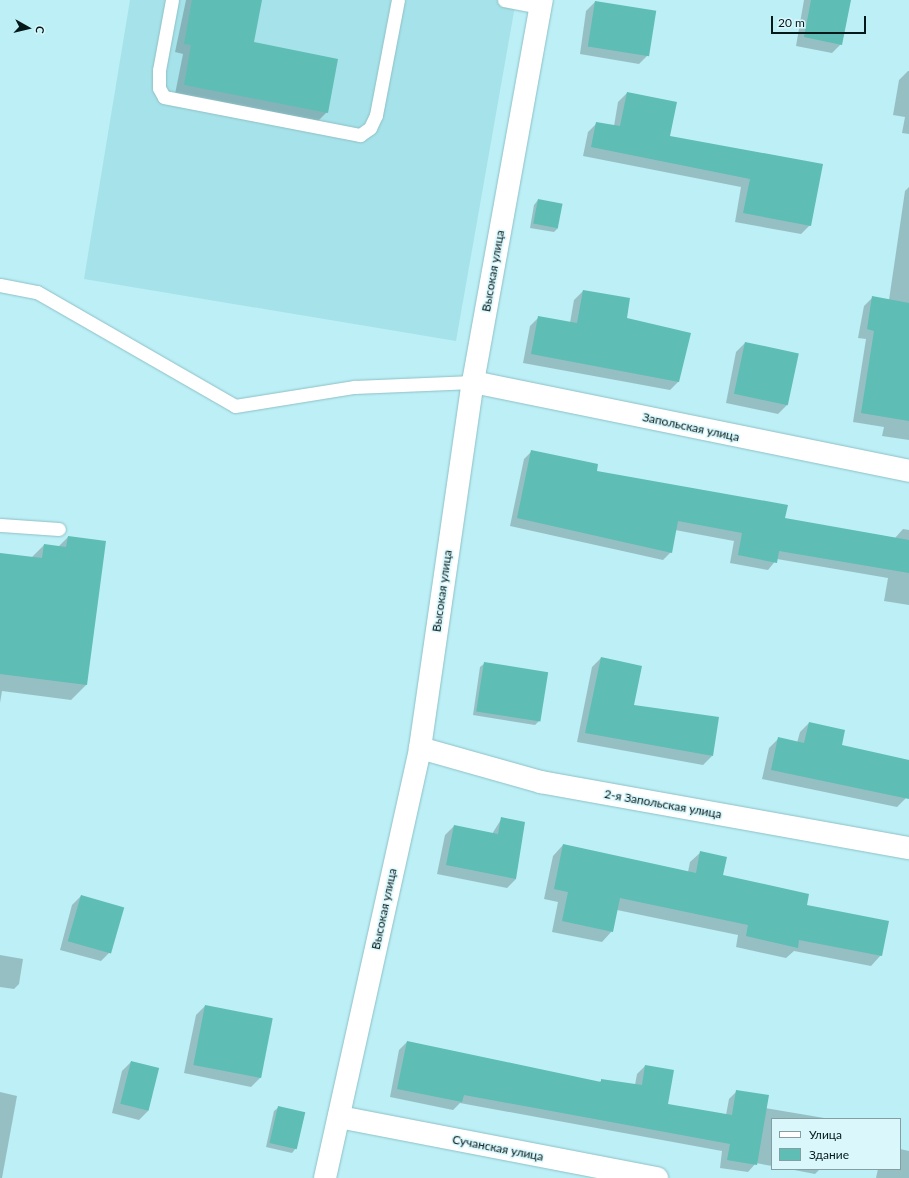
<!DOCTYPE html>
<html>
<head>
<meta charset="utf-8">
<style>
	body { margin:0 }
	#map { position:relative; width:909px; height:1178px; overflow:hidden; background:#bceff6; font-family:Lato,sans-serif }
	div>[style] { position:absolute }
	.built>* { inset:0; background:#a6e2e9 }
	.shadow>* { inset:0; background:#0003 }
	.building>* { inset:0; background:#5ebdb4; transform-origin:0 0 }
	.roads { filter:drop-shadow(0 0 1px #8ec0c6) drop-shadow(0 0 1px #8ec0c6) }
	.service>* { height:13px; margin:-6.5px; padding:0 6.5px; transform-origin:6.5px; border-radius:6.5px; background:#fff }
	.minor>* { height:22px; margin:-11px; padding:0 11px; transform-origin:11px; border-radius:11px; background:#fff }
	span { translate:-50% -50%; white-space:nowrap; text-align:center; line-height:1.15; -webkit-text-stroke:3px #daf8fc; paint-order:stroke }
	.street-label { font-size:12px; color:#05181a }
	.legend { position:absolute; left:771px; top:1118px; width:130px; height:52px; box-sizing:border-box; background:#daf8fc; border:1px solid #859ea2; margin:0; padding:5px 7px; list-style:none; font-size:12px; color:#05181a }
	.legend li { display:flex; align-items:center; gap:8px; height:20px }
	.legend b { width:20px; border:1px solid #859ea2 }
	.north { position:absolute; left:8px; top:8px; width:40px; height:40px; -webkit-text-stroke:3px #daf8fc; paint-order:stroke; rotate:98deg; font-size:11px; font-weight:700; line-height:16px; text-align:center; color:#05181a }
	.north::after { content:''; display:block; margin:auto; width:14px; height:18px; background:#05181a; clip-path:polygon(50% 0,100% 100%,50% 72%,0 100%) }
	.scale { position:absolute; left:771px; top:16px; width:95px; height:18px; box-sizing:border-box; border:2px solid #05181a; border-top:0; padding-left:5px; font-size:12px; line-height:14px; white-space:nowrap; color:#05181a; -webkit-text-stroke:3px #daf8fc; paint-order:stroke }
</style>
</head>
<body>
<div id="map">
	<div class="built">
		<i style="clip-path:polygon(130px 0,516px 0,456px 341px,84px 279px)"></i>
	</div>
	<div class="shadow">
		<i style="clip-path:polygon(186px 0,261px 0,252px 43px,327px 112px,318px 121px,175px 94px,183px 54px,175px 52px)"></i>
		<i style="clip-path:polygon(804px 0,850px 0,841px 44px,832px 53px,796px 46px)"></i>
		<i style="clip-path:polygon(595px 2px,648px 55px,639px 64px,580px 54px,586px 11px)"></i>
		<i style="clip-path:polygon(908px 71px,909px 71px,909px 134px,902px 133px,905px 117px,893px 115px,899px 80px)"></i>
		<i style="clip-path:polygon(627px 93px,669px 137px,822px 165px,810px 225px,801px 234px,735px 222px,741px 187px,583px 156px,588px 132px,597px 123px,614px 126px,618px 102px)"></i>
		<i style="clip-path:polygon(909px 187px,909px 440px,882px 436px,884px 427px,853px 422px,866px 339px,858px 338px,864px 306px,873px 297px,889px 300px,905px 191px)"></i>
		<i style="clip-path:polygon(538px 200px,558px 228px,554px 232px,530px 228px,534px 205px)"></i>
		<i style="clip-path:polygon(583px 291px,625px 319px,679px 381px,670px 390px,523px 363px,530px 326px,539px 317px,570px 323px,574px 300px)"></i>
		<i style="clip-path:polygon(745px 343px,787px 405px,778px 414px,726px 403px,736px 352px)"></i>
		<i style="clip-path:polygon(531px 452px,596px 472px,784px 519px,895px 538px,903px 529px,909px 530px,909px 605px,884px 601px,888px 578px,777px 559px,768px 570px,730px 563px,734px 541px,675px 530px,671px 552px,663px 560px,510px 526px,524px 459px)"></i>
		<i style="clip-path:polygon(68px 537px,105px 542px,86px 685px,71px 700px,2px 691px,0 703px,0 554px,31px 558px,44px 545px,58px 547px)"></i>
		<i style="clip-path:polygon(601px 658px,633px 706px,712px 756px,703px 765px,577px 742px,592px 667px)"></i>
		<i style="clip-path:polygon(485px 663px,539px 721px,535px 725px,473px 715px,480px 667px)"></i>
		<i style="clip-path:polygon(809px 723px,841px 746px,909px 761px,906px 798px,897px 807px,762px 779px,769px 748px,778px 739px,797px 743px,800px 732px)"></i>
		<i style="clip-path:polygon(502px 818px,516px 879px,507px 888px,437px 874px,445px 835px,454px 826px,492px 834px)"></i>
		<i style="clip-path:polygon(563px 845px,688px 872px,690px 862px,701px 852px,721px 876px,806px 906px,881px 955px,871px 966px,794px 951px,786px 958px,736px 947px,738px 935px,617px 910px,612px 931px,602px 942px,552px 932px,558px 902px,544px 899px,553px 856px)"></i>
		<i style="clip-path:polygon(81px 896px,110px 952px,101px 961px,60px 950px,72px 905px)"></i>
		<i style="clip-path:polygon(0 955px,23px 959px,19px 984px,14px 989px,0 987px)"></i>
		<i style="clip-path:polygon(205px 1006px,271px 1019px,260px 1078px,251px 1087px,184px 1073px,196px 1015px)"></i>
		<i style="clip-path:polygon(407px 1042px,598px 1083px,602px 1080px,635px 1085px,637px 1074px,645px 1066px,667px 1105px,726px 1115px,729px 1099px,737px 1091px,765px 1108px,830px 1119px,772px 1119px,772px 1166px,756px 1163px,748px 1172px,720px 1168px,722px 1151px,460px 1103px,453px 1110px,390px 1097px,399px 1050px)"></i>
		<i style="clip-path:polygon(131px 1062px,148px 1111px,139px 1120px,112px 1113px,122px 1071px)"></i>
		<i style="clip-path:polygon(0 1092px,17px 1096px,2px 1178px,0 1178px)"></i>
		<i style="clip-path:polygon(279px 1107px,296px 1148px,292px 1153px,266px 1147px,274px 1111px)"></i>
		<i style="clip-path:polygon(900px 1149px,909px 1151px,909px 1178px,876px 1178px,878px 1169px,900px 1169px)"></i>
		<i style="clip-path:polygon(789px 1169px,820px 1169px,815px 1174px)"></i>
	</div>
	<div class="building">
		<i style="clip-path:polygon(192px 0,262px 0,254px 42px,338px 59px,328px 113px,184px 85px,191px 45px,184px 44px)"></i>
		<i style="clip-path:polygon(811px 0,851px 0,842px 45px,804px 37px)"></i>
		<i style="left:595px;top:1px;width:62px;height:46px;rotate:9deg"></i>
		<i style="clip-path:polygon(627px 92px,677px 102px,670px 136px,823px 164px,811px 226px,743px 213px,750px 179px,591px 147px,596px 122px,620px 126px)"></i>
		<i style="left:538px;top:199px;width:25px;height:25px;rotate:11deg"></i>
		<i style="clip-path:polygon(583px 290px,630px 298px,627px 318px,691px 333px,679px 382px,531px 354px,538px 316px,577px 323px)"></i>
		<i style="clip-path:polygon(872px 296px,909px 303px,909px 421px,861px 413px,874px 331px,867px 329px)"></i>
		<i style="left:745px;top:342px;width:55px;height:53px;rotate:12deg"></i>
		<i style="clip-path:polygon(531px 450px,598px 464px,597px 471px,788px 505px,785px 518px,909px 540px,909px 573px,779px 551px,777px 563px,738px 555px,742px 533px,678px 521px,672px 553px,517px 518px)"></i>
		<i style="clip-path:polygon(68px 536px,106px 541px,87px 685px,0 674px,0 553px,42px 558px,44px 544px,66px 547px)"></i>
		<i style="clip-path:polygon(601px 657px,642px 666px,634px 705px,719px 717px,713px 756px,585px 733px)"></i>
		<i style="left:484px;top:662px;width:65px;height:50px;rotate:9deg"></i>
		<i style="clip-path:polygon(809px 722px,845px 730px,842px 745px,909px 760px,909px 799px,771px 770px,778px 737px,804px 743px)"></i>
		<i style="clip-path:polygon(501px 817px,525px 822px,516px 879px,446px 865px,454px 825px,498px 834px)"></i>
		<i style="clip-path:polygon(563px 844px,696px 873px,700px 851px,727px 857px,723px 875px,809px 894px,807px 905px,889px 921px,882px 956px,799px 940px,798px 948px,746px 936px,748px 925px,620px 898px,613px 932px,562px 921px,568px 892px,554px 889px)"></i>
		<i style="left:81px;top:895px;width:45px;height:48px;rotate:16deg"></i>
		<i style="left:205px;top:1005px;width:69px;height:61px;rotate:11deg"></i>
		<i style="clip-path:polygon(407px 1041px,601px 1082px,601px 1079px,642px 1085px,645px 1065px,674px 1070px,668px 1104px,732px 1115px,736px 1090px,769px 1095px,757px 1165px,727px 1160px,730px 1144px,464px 1095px,462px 1102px,397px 1089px)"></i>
		<i style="left:131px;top:1061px;width:29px;height:44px;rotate:14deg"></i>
		<i style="left:278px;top:1106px;width:28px;height:38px;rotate:13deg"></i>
	</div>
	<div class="roads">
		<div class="service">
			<i style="left:172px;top:0;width:71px;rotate:100.5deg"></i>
			<i style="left:159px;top:70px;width:18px;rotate:90deg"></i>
			<i style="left:159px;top:88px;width:10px;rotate:61deg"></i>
			<i style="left:164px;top:97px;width:200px;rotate:11deg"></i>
			<i style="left:360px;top:135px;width:12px;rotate:-35deg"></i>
			<i style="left:370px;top:128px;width:14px;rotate:-65deg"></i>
			<i style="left:376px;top:115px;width:117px;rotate:-79.2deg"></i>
			<i style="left:504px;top:0;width:37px;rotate:11deg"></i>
			<i style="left:0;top:285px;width:38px;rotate:11deg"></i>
			<i style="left:37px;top:292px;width:228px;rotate:29.9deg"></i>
			<i style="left:235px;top:406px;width:121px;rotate:-9.1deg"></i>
			<i style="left:354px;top:387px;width:119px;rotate:-2.4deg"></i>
			<i style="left:0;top:525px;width:59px;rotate:3.9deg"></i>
		</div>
		<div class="minor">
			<i style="left:473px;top:382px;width:445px;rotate:11.5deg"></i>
			<i style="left:420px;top:748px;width:126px;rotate:15.7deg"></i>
			<i style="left:541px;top:782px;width:374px;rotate:10.2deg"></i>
			<i style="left:339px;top:1117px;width:324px;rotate:10.9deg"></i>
			<i style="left:325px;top:1178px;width:440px;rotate:-77.5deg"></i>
			<i style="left:420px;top:748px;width:370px;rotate:-81.8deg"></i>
			<i style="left:473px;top:382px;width:388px;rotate:-79.8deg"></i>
		</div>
	</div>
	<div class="street-label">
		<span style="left:493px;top:271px;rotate:-80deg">Высокая улица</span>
		<span style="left:691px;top:427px;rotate:12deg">Запольская улица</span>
		<span style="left:442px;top:591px;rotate:-82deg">Высокая улица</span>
		<span style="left:663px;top:804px;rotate:10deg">2-я Запольская улица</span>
		<span style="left:384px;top:909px;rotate:-78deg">Высокая улица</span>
		<span style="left:498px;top:1148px;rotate:11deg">Сучанская улица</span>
	</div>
	<ul class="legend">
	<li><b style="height:5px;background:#fff"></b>Улица</li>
	<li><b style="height:11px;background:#5ebdb4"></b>Здание</li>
	</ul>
	<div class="north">С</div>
	<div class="scale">20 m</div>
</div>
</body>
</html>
